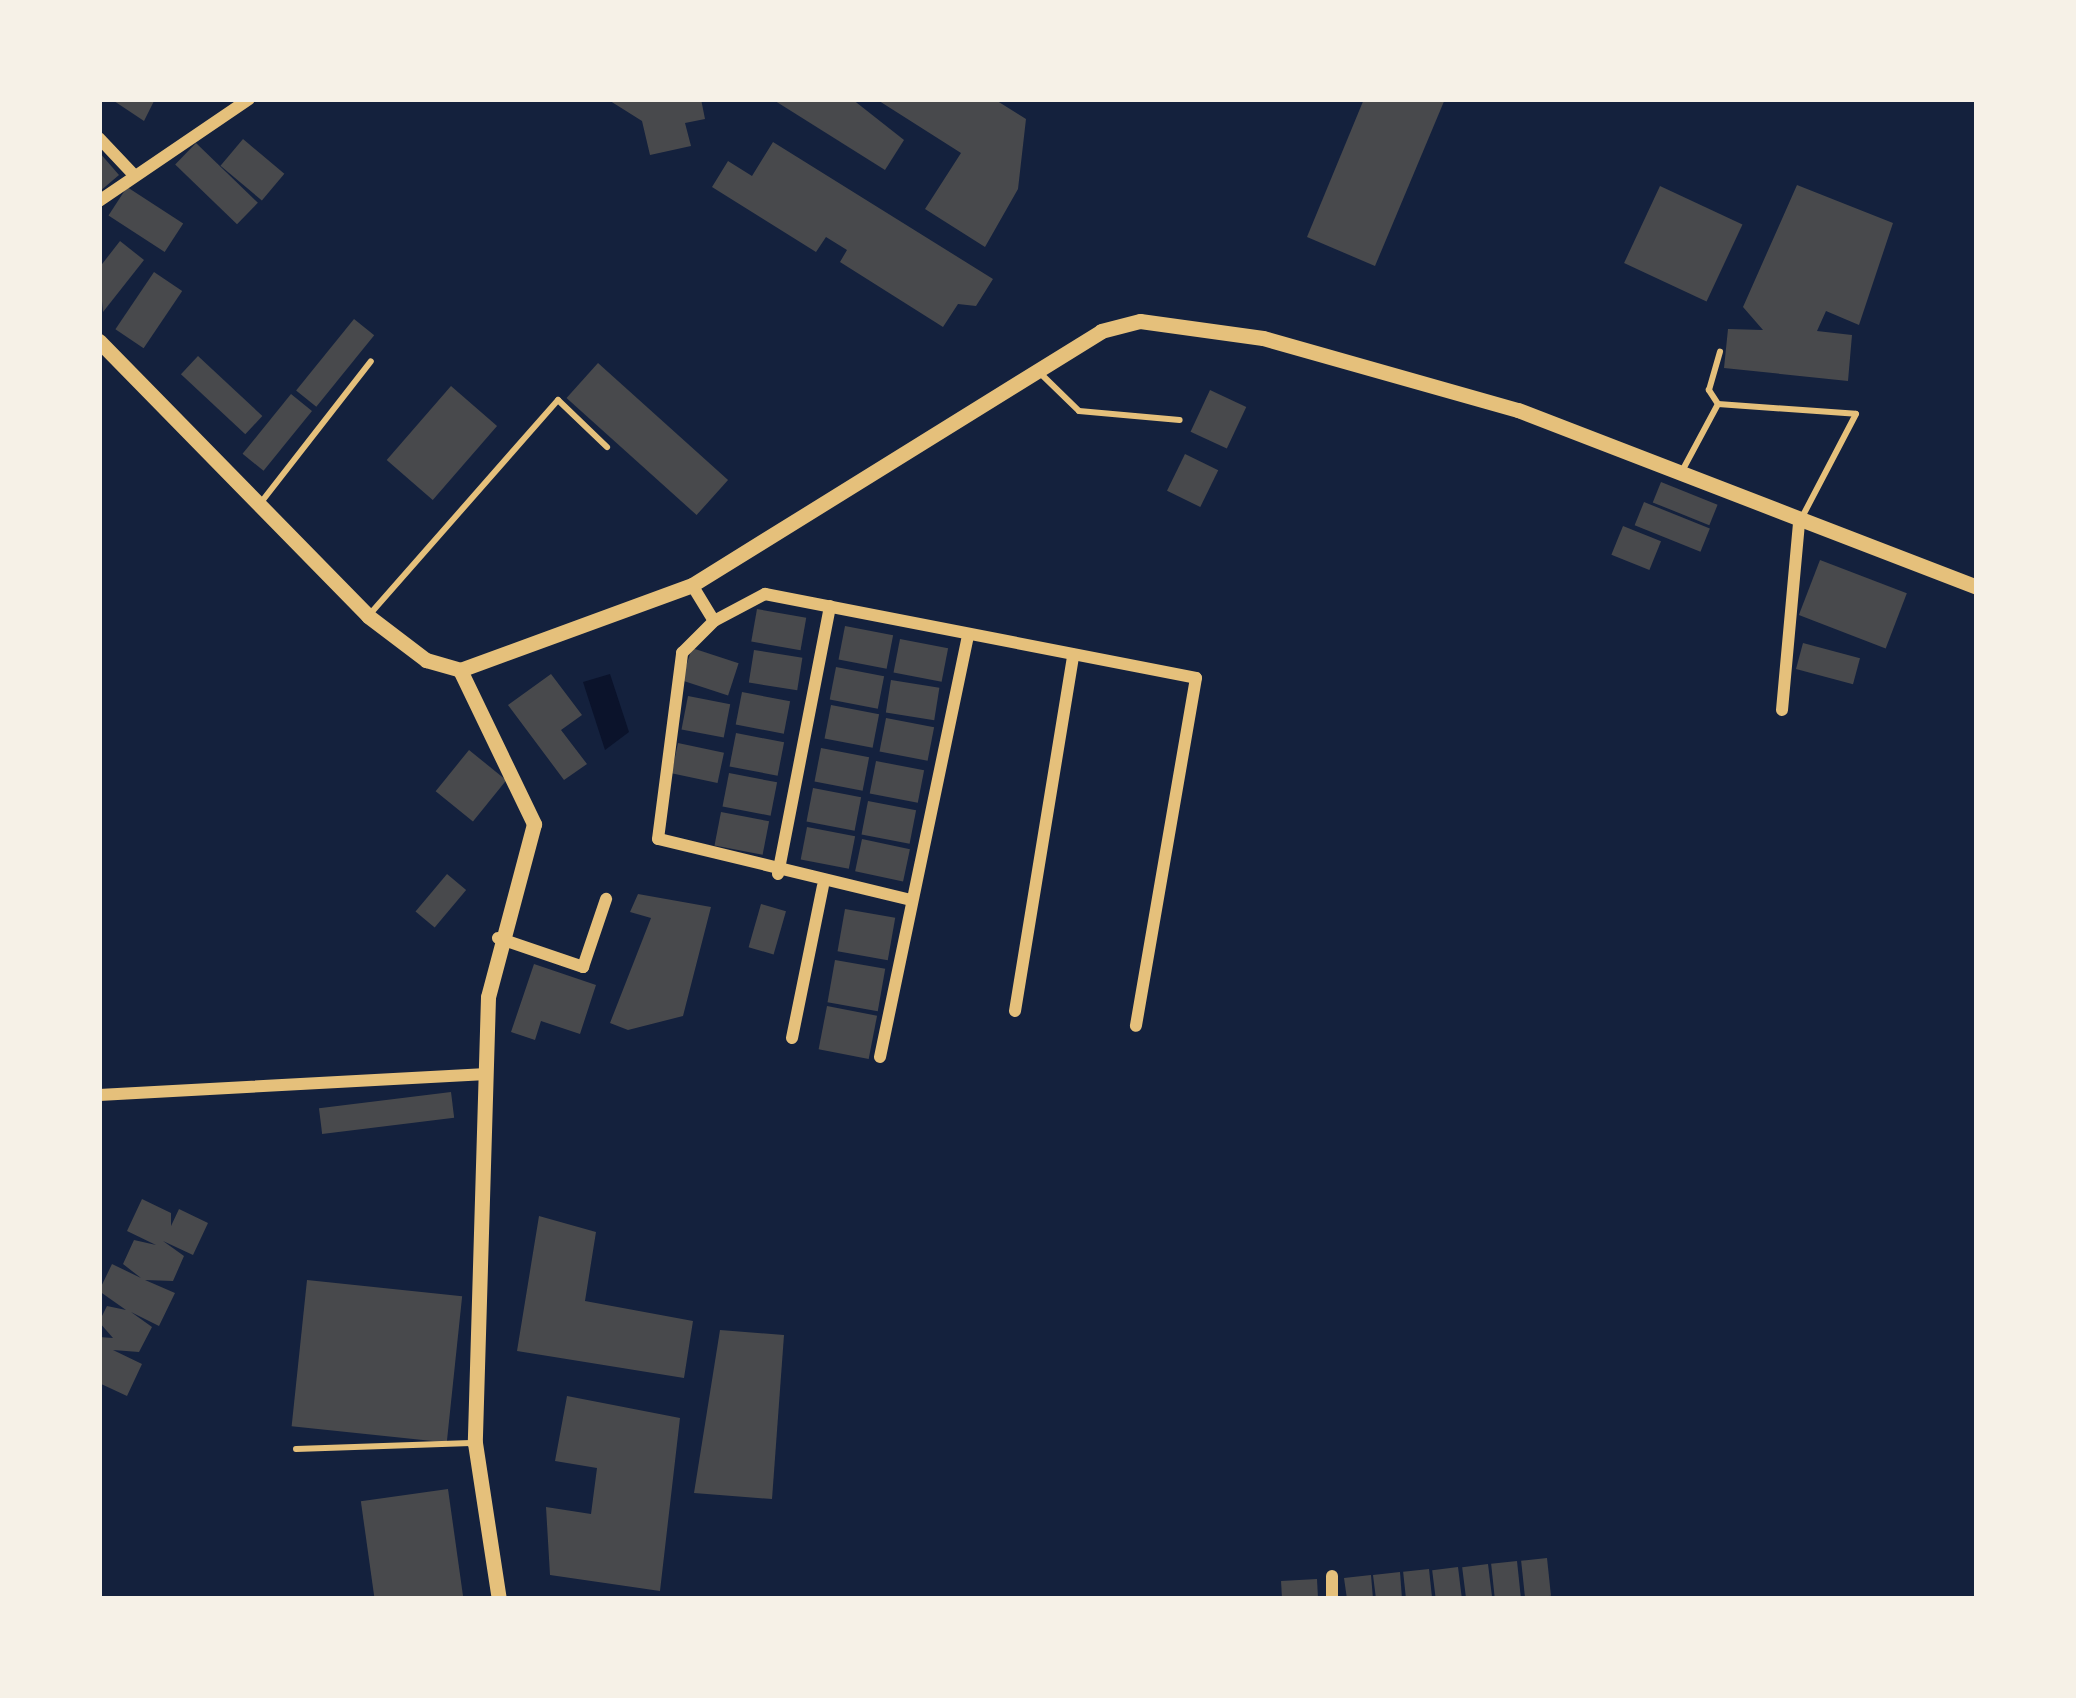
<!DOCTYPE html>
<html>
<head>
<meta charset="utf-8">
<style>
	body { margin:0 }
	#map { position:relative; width:2076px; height:1698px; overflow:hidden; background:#14213d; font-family:Barlow,sans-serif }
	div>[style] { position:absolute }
	.water>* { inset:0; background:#0b132b }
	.building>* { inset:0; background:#48494c; transform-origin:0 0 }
	.service>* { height:6px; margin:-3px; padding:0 3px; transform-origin:3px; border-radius:3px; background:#e5c07b }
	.minor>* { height:12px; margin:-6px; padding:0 6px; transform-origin:6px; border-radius:6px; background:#e5c07b }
	.tertiary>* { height:15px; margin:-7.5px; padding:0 7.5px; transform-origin:7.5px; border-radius:7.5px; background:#e5c07b }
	span { translate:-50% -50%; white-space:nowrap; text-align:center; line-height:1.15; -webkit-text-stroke:10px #f6f1e7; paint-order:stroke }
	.frame { position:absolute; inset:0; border:102px solid #f6f1e7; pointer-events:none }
</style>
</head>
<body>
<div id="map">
	<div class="water">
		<i style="clip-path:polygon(610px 674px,629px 732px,605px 750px,583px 682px)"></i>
	</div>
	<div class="building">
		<i style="clip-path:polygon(111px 99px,155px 99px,144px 121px)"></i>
		<i style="clip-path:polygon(607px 99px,701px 99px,705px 119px,685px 123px,691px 146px,650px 155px,642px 121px)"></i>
		<i style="clip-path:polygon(772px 99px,852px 99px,904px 140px,885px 170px)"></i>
		<i style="clip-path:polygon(876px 99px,994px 99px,1026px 119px,1018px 189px,985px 247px,925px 209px,961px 153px)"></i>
		<i style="clip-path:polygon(1364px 99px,1445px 99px,1375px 266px,1307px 237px)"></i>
		<i style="left:243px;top:139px;width:54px;height:35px;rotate:40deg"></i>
		<i style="clip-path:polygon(773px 142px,993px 279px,976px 306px,958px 304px,943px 327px,840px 262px,847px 250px,826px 237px,816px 252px,712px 187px,728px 161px,752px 176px)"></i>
		<i style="left:196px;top:143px;width:86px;height:30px;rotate:44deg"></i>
		<i style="clip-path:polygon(99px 152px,119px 175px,99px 192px)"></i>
		<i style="clip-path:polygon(1797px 185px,1893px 223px,1859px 325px,1826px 311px,1817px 331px,1852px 335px,1848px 381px,1724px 368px,1728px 329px,1763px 330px,1743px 307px)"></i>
		<i style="left:1660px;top:186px;width:91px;height:85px;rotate:25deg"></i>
		<i style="left:127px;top:187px;width:67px;height:34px;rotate:33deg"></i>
		<i style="clip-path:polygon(120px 241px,144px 260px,103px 312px,99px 268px)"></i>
		<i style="left:154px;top:272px;width:34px;height:69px;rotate:34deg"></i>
		<i style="left:354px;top:319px;width:26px;height:92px;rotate:39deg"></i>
		<i style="left:198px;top:356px;width:88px;height:25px;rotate:43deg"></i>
		<i style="left:598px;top:363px;width:175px;height:47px;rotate:42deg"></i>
		<i style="left:451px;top:386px;width:61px;height:98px;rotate:41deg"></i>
		<i style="left:1210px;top:390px;width:40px;height:46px;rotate:25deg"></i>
		<i style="left:291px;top:394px;width:27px;height:77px;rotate:39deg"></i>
		<i style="left:1185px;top:454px;width:37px;height:41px;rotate:26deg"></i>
		<i style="left:1661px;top:482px;width:61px;height:22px;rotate:22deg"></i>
		<i style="left:1644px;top:502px;width:71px;height:25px;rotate:22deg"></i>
		<i style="left:1623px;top:526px;width:41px;height:31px;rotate:22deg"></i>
		<i style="left:1820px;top:560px;width:93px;height:59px;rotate:21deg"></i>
		<i style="left:757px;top:609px;width:50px;height:33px;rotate:10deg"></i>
		<i style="left:845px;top:626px;width:49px;height:34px;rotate:11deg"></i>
		<i style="left:900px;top:639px;width:49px;height:34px;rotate:11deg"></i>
		<i style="left:1803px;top:643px;width:59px;height:27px;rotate:15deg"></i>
		<i style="left:692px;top:648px;width:49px;height:34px;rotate:18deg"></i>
		<i style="left:754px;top:650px;width:49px;height:33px;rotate:9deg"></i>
		<i style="left:836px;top:667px;width:49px;height:33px;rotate:11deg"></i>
		<i style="clip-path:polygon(551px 674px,582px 715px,561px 730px,587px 764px,564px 780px,508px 705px)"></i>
		<i style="left:891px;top:680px;width:49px;height:33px;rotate:9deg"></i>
		<i style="left:742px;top:692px;width:49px;height:33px;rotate:11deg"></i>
		<i style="left:688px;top:696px;width:43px;height:34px;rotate:11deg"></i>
		<i style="left:831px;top:705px;width:49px;height:34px;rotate:11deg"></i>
		<i style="left:886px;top:718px;width:49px;height:34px;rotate:11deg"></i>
		<i style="left:736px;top:733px;width:49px;height:34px;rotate:11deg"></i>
		<i style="left:678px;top:743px;width:47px;height:31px;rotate:12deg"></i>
		<i style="left:821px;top:748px;width:49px;height:34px;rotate:11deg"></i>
		<i style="left:469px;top:750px;width:48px;height:53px;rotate:39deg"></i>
		<i style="left:876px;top:761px;width:49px;height:33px;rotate:11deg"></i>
		<i style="left:729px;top:773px;width:49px;height:34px;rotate:11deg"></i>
		<i style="left:813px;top:788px;width:49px;height:34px;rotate:11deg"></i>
		<i style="left:868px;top:801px;width:49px;height:34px;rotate:11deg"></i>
		<i style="left:721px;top:812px;width:49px;height:34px;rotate:11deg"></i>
		<i style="left:807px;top:827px;width:49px;height:33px;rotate:11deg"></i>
		<i style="left:862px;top:839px;width:49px;height:33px;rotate:12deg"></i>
		<i style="left:447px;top:874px;width:25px;height:49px;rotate:40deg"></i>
		<i style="clip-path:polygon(638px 894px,711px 907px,683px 1016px,628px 1030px,610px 1023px,651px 918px,630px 912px)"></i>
		<i style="left:761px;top:904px;width:26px;height:45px;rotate:16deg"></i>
		<i style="left:845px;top:909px;width:51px;height:43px;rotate:10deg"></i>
		<i style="left:835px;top:960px;width:51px;height:43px;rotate:10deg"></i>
		<i style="clip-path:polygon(534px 964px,596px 985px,580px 1034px,541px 1021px,535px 1040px,511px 1032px)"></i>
		<i style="left:827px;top:1006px;width:51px;height:44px;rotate:11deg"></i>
		<i style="left:451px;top:1092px;width:26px;height:133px;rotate:83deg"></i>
		<i style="clip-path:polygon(142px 1199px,171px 1213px,171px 1226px,179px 1209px,208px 1223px,193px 1255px,163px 1241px,184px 1256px,173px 1281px,145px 1280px,175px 1293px,159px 1326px,131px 1312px,152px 1327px,139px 1352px,113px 1350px,142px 1364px,127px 1396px,99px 1383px,99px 1337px,113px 1338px,99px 1322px,107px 1306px,126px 1310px,99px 1291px,112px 1264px,141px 1278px,123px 1264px,134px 1240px,156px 1245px,127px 1231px)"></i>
		<i style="clip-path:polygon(539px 1216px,596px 1232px,585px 1301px,693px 1321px,684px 1378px,517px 1351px)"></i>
		<i style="left:307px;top:1280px;width:156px;height:147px;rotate:6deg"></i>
		<i style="clip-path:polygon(720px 1330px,784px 1335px,772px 1499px,694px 1493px)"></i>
		<i style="clip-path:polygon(567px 1396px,680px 1418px,660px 1591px,550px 1575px,546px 1507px,591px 1514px,597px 1468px,555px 1461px)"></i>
		<i style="left:448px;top:1489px;width:111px;height:88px;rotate:82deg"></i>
		<i style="left:1547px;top:1558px;width:38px;height:26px;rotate:84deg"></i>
		<i style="left:1517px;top:1561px;width:38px;height:26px;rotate:84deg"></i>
		<i style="left:1488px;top:1564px;width:35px;height:26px;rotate:83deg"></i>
		<i style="left:1458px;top:1567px;width:32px;height:26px;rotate:83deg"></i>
		<i style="left:1429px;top:1569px;width:30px;height:26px;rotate:84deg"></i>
		<i style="clip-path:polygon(1400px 1572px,1402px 1599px,1376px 1599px,1373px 1575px)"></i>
		<i style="clip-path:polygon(1371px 1575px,1373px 1599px,1347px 1599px,1344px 1578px)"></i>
		<i style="left:1317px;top:1579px;width:20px;height:36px;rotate:87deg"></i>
	</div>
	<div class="service">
		<i style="left:1040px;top:373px;width:54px;rotate:44.3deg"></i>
		<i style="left:1079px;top:411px;width:101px;rotate:5.1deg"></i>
		<i style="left:1718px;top:404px;width:138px;rotate:4.1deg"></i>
		<i style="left:1856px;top:414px;width:119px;rotate:117.6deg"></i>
		<i style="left:1681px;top:473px;width:78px;rotate:-61.8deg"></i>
		<i style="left:1718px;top:404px;width:17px;rotate:-123deg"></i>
		<i style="left:1709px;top:390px;width:40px;rotate:-74deg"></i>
		<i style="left:259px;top:505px;width:182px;rotate:-52.1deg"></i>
		<i style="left:370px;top:614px;width:285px;rotate:-48.7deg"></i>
		<i style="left:558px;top:400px;width:68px;rotate:43.8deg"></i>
		<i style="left:296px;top:1449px;width:175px;rotate:-2deg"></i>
	</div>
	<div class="minor">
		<i style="left:99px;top:138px;width:51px;rotate:46.6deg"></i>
		<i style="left:99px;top:201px;width:181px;rotate:-34.2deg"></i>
		<i style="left:692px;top:585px;width:42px;rotate:58.6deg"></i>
		<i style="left:1782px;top:710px;width:189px;rotate:-84.8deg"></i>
		<i style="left:778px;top:874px;width:273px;rotate:-79deg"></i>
		<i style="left:911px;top:900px;width:260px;rotate:-166.4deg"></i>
		<i style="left:658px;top:839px;width:188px;rotate:-82.6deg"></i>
		<i style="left:682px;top:653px;width:45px;rotate:-45deg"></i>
		<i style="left:714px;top:621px;width:58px;rotate:-27.9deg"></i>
		<i style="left:765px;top:594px;width:439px;rotate:11deg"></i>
		<i style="left:1196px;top:678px;width:353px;rotate:99.8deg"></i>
		<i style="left:498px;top:938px;width:90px;rotate:18.8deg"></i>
		<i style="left:583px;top:967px;width:72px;rotate:-71.3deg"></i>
		<i style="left:1015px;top:1011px;width:361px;rotate:-80.7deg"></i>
		<i style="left:792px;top:1038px;width:155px;rotate:-78.5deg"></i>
		<i style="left:880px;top:1057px;width:430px;rotate:-78.2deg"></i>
		<i style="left:99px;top:1095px;width:388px;rotate:-3.1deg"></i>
		<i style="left:1332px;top:1576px;width:23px;rotate:90deg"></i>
	</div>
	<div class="tertiary">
		<i style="left:99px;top:341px;width:385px;rotate:45.6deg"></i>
		<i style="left:368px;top:616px;width:73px;rotate:37.2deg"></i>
		<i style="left:426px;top:660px;width:35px;rotate:16deg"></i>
		<i style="left:460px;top:670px;width:247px;rotate:-20.1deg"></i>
		<i style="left:692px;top:585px;width:481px;rotate:-31.8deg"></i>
		<i style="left:1101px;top:331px;width:40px;rotate:-14.4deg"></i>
		<i style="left:1140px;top:321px;width:124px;rotate:7.9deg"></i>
		<i style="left:1263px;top:338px;width:265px;rotate:15.8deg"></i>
		<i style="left:1518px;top:410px;width:492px;rotate:21.1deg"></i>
		<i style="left:460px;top:670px;width:171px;rotate:64.3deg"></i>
		<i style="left:534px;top:824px;width:179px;rotate:104.9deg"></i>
		<i style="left:488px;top:997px;width:446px;rotate:91.7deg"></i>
		<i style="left:475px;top:1443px;width:158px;rotate:81.3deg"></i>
	</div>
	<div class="frame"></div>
</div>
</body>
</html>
